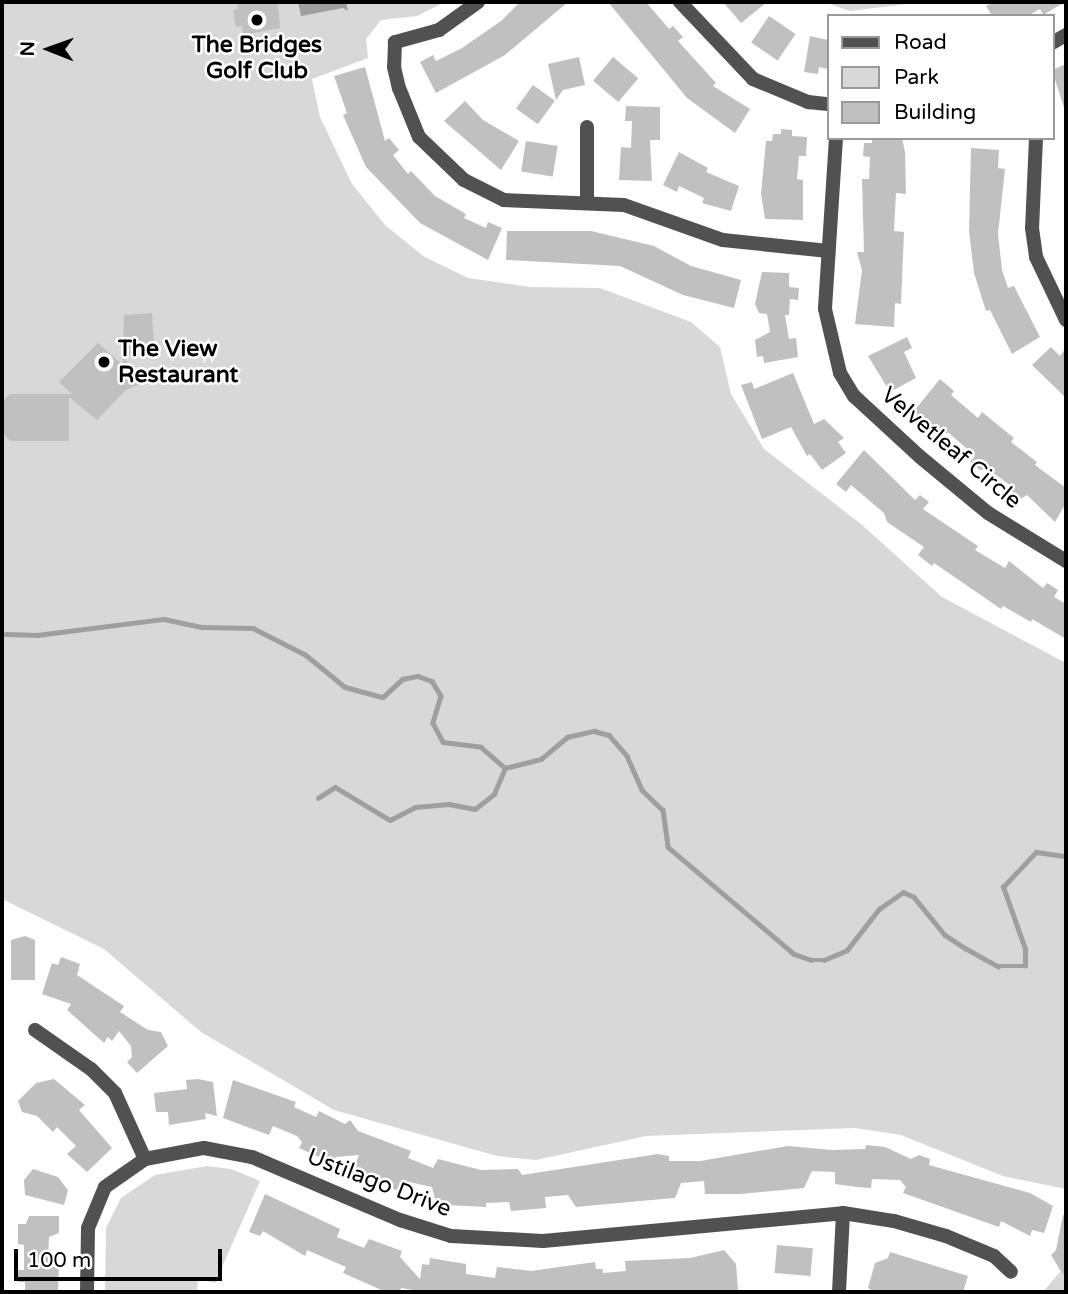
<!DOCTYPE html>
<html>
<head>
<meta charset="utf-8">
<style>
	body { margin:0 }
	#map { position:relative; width:1068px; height:1294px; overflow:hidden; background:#fff; font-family:"Varela Round",sans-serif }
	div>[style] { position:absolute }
	.green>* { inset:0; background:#d8d8d8 }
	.water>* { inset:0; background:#9f9f9f }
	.stream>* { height:4.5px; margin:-2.25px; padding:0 2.25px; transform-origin:2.25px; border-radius:2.25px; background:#9f9f9f }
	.building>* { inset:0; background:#c0c0c0; transform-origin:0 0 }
	.street>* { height:14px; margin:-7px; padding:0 7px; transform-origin:7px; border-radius:7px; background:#515151 }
	.dots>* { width:19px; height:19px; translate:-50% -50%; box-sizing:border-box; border:4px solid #fff; border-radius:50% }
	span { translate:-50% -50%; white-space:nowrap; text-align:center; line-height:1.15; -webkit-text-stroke:5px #fff; paint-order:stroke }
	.poi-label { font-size:23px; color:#000; font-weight:700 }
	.left { translate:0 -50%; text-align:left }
	.street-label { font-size:23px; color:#000 }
	.frame { position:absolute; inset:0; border:4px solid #000; pointer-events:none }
	.legend { position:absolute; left:827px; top:14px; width:228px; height:126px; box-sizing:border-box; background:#fff; border:2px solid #999; margin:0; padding:9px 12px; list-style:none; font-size:21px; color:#000 }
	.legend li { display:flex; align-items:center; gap:14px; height:35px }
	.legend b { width:35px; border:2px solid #999 }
	.north { position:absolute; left:14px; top:14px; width:70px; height:70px; -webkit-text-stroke:5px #fff; paint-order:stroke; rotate:271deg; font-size:19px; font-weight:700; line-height:28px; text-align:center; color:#000 }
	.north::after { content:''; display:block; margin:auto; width:24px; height:32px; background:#000; clip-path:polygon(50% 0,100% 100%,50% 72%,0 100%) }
	.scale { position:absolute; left:14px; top:1249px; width:208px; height:32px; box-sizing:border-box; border:4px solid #000; border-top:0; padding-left:9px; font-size:21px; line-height:24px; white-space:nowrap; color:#000; -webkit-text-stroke:5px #fff; paint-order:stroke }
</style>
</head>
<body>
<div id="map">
	<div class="green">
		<i style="clip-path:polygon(2px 2px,445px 2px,417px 16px,381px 20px,366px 39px,368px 58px,312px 79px,320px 117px,352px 184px,385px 225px,423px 256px,468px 278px,530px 287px,600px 288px,691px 322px,720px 347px,731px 394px,764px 449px,861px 524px,942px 597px,1066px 663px,1066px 1189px,1003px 1176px,901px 1135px,855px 1128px,646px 1136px,536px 1160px,497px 1156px,334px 1110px,201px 1032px,104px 949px,2px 899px)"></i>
		<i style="clip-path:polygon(824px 2px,924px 2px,850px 11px)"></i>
		<i style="clip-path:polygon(207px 1166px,231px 1169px,260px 1181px,215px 1283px,198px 1279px,197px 1292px,105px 1292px,106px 1228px,121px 1198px,155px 1175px)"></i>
		<i style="clip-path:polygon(1066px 1267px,1066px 1292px,1043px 1292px,1058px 1274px)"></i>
	</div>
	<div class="water">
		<i style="clip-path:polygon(298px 2px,346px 2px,348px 11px,343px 8px,301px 16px)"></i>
	</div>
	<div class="stream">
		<i style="left:6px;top:634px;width:31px;rotate:2deg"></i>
		<i style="left:37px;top:635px;width:128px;rotate:-7.2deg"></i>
		<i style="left:164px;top:619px;width:39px;rotate:12deg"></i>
		<i style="left:202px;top:627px;width:51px;rotate:1.1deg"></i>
		<i style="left:253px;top:628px;width:59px;rotate:27deg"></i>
		<i style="left:306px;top:655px;width:50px;rotate:39.4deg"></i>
		<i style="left:345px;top:687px;width:39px;rotate:15deg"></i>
		<i style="left:383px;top:697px;width:26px;rotate:-43deg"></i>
		<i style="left:402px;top:679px;width:16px;rotate:-11deg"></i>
		<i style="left:418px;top:676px;width:15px;rotate:20deg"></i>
		<i style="left:432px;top:681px;width:17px;rotate:59deg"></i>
		<i style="left:441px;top:696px;width:28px;rotate:107deg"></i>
		<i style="left:433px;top:723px;width:21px;rotate:62deg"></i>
		<i style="left:443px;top:742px;width:38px;rotate:7deg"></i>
		<i style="left:481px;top:747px;width:32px;rotate:41deg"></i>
		<i style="left:505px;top:768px;width:37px;rotate:-14deg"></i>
		<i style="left:541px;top:759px;width:34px;rotate:-40deg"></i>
		<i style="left:567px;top:737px;width:28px;rotate:-13deg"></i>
		<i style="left:594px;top:731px;width:16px;rotate:15deg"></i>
		<i style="left:609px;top:735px;width:28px;rotate:49deg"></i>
		<i style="left:627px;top:756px;width:37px;rotate:66deg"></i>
		<i style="left:642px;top:790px;width:29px;rotate:44deg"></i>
		<i style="left:663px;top:810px;width:37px;rotate:82deg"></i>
		<i style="left:668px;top:847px;width:165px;rotate:40.3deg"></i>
		<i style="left:794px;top:954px;width:18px;rotate:19deg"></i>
		<i style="left:811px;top:960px;width:13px"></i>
		<i style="left:824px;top:960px;width:25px;rotate:-23deg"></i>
		<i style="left:847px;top:950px;width:52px;rotate:-52deg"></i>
		<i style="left:879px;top:909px;width:29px;rotate:-35deg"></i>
		<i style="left:903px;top:892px;width:12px;rotate:24deg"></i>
		<i style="left:914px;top:897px;width:49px;rotate:50.8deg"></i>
		<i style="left:945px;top:935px;width:24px;rotate:33deg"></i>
		<i style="left:965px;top:948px;width:38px;rotate:29deg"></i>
		<i style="left:998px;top:966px;width:27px"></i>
		<i style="left:1025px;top:966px;width:17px;rotate:-90deg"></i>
		<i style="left:1025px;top:949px;width:66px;rotate:-109.5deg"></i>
		<i style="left:1003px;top:887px;width:48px;rotate:-46.7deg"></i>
		<i style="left:1036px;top:852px;width:30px;rotate:8deg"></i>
		<i style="left:318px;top:798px;width:20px;rotate:-33deg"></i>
		<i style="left:335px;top:787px;width:64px;rotate:31deg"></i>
		<i style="left:390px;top:820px;width:28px;rotate:-27deg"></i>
		<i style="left:415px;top:807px;width:34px;rotate:-5deg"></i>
		<i style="left:449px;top:804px;width:26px;rotate:11deg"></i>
		<i style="left:475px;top:809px;width:24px;rotate:-38deg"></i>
		<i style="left:494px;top:794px;width:28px;rotate:-67deg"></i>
	</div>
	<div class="building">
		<i style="clip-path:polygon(237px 2px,278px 2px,280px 28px,243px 35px,242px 26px,236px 27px,233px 10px,238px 9px)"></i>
		<i style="clip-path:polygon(520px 2px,568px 2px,505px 55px,436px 93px,420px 62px,433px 55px,436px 61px,462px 48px,501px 21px)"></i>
		<i style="clip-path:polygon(608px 2px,646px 2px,669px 29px,673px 26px,683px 37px,678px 41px,716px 83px,713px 86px,750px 109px,735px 133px,687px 98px)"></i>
		<i style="clip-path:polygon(723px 2px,767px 2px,741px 23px)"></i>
		<i style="clip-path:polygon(994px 2px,1065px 2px,1043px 15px,1040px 9px,1028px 16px,992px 16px,986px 6px)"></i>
		<i style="left:769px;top:16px;width:32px;height:32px;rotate:34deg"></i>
		<i style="clip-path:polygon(810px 36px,828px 40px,828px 69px,819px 67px,818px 74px,804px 72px)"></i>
		<i style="clip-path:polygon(579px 57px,585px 85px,563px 90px,556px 100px,548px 64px)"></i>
		<i style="left:613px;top:57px;width:33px;height:31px;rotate:40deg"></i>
		<i style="clip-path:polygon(1066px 64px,1066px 114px,1052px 70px)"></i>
		<i style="clip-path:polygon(365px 67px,385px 141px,389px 138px,399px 150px,393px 155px,408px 174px,411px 171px,435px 196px,466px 214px,464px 218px,486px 228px,488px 222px,502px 228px,488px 260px,420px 223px,366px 167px,343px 115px,347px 113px,334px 76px)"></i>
		<i style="left:533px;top:85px;width:27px;height:29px;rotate:36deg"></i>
		<i style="clip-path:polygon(465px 101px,483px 120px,519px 141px,501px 170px,444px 121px)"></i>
		<i style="clip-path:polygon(626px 106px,660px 107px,660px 140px,650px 140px,652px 181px,619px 180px,621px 147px,631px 148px,632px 121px,625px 121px)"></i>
		<i style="clip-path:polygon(781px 129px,792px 130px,792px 136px,807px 137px,806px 156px,799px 156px,797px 179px,803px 180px,803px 220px,765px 219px,761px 194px,766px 141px,772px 141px,773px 134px,781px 134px)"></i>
		<i style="clip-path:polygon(872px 138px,902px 138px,905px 152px,906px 194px,896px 193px,894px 231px,904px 232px,901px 304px,895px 303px,894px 327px,855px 324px,862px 270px,857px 252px,864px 252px,862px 179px,869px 179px,870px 157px,863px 156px,864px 143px,872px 143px)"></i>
		<i style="left:526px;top:141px;width:32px;height:31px;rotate:9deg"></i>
		<i style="clip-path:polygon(971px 148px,999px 150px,998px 168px,1005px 169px,998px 234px,1002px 270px,1008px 288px,1014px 286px,1040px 337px,1012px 354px,990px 310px,986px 311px,974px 273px,969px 231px)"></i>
		<i style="clip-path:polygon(679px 152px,708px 168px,706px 172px,739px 186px,731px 211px,702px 203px,704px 198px,679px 186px,677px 192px,663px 185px)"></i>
		<i style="clip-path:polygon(507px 231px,591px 231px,654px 246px,691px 266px,741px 280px,734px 308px,683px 295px,620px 266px,506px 260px)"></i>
		<i style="clip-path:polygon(762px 272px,789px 273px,789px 287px,799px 288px,798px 300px,790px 299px,789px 315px,785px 315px,789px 339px,796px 338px,798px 357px,764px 363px,763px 356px,757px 357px,755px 340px,770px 332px,767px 314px,759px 313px,755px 304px)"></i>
		<i style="clip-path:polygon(152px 313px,154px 347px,145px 356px,123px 356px,124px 315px)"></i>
		<i style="clip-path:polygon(907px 337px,912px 348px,904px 352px,916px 378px,890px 392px,868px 356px)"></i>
		<i style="clip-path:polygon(98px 343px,123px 365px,123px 357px,140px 376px,140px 384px,126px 390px,97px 420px,69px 397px,69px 441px,10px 441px,2px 432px,2px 402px,10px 394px,72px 394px,59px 382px)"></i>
		<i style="clip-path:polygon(1051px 347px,1060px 356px,1066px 348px,1066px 398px,1032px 365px)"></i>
		<i style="clip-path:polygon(793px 373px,814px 424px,824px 419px,844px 438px,838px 442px,846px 453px,822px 470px,810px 454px,807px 456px,791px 427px,762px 439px,741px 385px,752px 382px,754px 389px)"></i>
		<i style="clip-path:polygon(940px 379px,954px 391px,951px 395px,978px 418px,982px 412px,1014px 438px,1011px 442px,1037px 462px,1035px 465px,1066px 488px,1066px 503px,1055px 522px,1027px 495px,1018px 500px,1007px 491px,1011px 486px,988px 469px,980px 470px,970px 462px,975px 456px,949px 433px,937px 434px,914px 411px)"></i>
		<i style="clip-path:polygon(864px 450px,915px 500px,920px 495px,929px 502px,923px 509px,978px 546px,975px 550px,1005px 568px,1009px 561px,1043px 588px,1047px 583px,1058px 590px,1054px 597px,1066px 604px,1066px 639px,1032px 619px,1031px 622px,1003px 606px,1001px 609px,934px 563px,932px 566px,918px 555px,924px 547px,887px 522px,884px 513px,851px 485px,846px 492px,836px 484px)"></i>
		<i style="clip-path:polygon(25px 936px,35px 940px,35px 980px,11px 980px,11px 940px)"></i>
		<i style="clip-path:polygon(61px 957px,80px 964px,77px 975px,124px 1006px,120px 1012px,148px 1030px,161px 1032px,168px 1046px,137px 1073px,127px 1062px,132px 1057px,131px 1046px,119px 1031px,112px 1041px,108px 1037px,104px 1043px,67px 1010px,71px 1004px,42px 994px,52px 963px,58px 965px)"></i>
		<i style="clip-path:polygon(54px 1079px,85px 1105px,79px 1110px,112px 1148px,87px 1172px,67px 1154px,76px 1146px,57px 1127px,53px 1132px,37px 1116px,22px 1112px,18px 1101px,36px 1083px)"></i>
		<i style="clip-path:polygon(198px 1079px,213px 1082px,217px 1116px,205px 1113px,206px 1119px,169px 1125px,168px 1112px,156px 1112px,154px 1093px,187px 1089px,186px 1080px)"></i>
		<i style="clip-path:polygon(233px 1080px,296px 1102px,294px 1107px,316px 1117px,319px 1111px,345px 1124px,350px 1120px,358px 1131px,411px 1151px,408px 1158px,433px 1168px,438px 1159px,481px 1170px,518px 1169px,522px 1175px,658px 1154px,669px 1156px,669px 1161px,700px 1161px,788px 1146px,832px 1150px,865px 1149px,866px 1145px,885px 1147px,911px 1159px,919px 1155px,930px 1159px,929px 1165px,1030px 1193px,1053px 1206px,1044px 1233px,1032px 1230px,1030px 1236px,1001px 1221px,999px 1227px,903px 1193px,906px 1187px,900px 1180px,872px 1179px,871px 1188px,857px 1187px,835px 1184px,835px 1172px,812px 1171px,804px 1188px,740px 1194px,705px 1194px,704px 1181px,681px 1183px,675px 1198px,651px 1200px,576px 1207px,568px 1195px,545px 1197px,546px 1208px,511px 1211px,509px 1202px,486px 1203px,486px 1207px,447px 1205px,436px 1203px,432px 1187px,409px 1182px,398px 1191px,365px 1175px,354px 1168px,359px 1155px,336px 1157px,333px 1163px,299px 1148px,302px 1142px,297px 1136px,273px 1126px,269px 1135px,223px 1118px)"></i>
		<i style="clip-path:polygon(33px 1169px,58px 1177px,68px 1190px,64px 1205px,25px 1195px,24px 1180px)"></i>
		<i style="clip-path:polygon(265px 1194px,340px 1229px,337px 1237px,364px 1248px,369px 1239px,402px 1251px,400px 1257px,420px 1279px,422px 1264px,429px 1265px,430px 1258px,466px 1264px,466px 1274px,495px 1278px,497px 1267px,531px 1271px,595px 1262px,596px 1269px,603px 1269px,603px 1273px,626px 1271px,625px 1261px,690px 1258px,724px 1250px,736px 1264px,738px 1290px,424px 1292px,401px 1288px,400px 1292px,386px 1292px,343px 1273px,346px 1267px,307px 1250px,305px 1256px,263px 1231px,260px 1236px,249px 1232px)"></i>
		<i style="clip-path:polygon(1063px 1215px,1066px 1216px,1066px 1274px,1063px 1275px,1051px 1255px,1056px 1250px)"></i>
		<i style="clip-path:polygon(29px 1216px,59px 1216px,59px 1233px,49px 1237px,48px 1259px,53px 1259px,53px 1267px,59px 1267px,58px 1292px,25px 1292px,25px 1282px,18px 1282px,18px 1270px,24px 1270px,24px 1245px,18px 1244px,18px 1224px,26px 1224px)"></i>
		<i style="left:777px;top:1245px;width:36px;height:28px;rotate:5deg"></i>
		<i style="clip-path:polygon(890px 1252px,968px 1276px,963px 1292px,875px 1292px,868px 1288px,875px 1263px,888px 1258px)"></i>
	</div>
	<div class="street">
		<i style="left:478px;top:2px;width:48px;rotate:144.3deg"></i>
		<i style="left:439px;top:30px;width:46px;rotate:164.7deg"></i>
		<i style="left:395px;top:42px;width:25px;rotate:92deg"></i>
		<i style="left:394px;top:67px;width:22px;rotate:77deg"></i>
		<i style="left:399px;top:88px;width:53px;rotate:67.8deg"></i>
		<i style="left:419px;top:137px;width:62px;rotate:43.7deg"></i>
		<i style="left:464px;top:180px;width:45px;rotate:26.6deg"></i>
		<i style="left:504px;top:200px;width:120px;rotate:2.4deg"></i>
		<i style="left:624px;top:205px;width:105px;rotate:19.5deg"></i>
		<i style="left:723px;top:240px;width:106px;rotate:6deg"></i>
		<i style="left:680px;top:2px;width:106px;rotate:46.5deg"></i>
		<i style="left:753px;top:79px;width:60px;rotate:22.7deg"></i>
		<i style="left:808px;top:102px;width:20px;rotate:6deg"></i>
		<i style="left:1052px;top:43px;width:16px;rotate:-30deg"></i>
		<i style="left:836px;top:138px;width:171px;rotate:93.7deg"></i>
		<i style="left:825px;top:309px;width:66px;rotate:76.8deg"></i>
		<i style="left:840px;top:373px;width:27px;rotate:59deg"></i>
		<i style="left:854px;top:396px;width:88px;rotate:42.7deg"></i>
		<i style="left:919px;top:456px;width:89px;rotate:39.6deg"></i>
		<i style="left:988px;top:513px;width:92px;rotate:31.6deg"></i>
		<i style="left:1036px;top:138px;width:90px;rotate:92.5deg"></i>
		<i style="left:1032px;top:228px;width:29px;rotate:82deg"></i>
		<i style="left:1036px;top:257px;width:70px;rotate:64.5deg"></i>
		<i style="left:587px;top:202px;width:75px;rotate:-90deg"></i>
		<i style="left:35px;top:1030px;width:68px;rotate:34.9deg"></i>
		<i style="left:91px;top:1069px;width:34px;rotate:45deg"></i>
		<i style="left:115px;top:1093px;width:72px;rotate:65.6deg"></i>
		<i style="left:87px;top:1292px;width:64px;rotate:-89.1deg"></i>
		<i style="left:88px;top:1228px;width:44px;rotate:-67.5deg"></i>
		<i style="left:105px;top:1187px;width:49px;rotate:-35deg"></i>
		<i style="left:145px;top:1159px;width:60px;rotate:-10.6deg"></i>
		<i style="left:204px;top:1148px;width:49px;rotate:10.6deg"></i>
		<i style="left:252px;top:1157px;width:161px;rotate:23.1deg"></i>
		<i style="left:400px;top:1220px;width:53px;rotate:17.4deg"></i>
		<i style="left:451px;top:1236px;width:92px;rotate:3.1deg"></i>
		<i style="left:543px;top:1241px;width:301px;rotate:-5.3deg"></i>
		<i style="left:843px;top:1213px;width:52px;rotate:8.9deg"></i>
		<i style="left:894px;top:1221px;width:54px;rotate:16.1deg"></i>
		<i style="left:946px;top:1236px;width:52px;rotate:22.6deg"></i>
		<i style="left:994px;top:1256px;width:23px;rotate:43deg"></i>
		<i style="left:839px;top:1292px;width:79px;rotate:-87.1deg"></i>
	</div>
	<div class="dots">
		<i style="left:257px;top:20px;background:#000"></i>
		<i style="left:104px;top:362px;background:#000"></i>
	</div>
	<div class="poi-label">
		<span style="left:257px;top:58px">The Bridges<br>Golf Club</span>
		<span class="left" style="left:118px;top:362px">The View<br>Restaurant</span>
	</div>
	<div class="street-label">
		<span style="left:951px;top:448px;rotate:40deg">Velvetleaf Circle</span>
		<span style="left:379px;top:1183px;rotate:21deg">Ustilago Drive</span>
	</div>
	<div class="frame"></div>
	<ul class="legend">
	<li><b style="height:9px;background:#515151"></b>Road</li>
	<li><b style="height:19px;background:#d8d8d8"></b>Park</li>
	<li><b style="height:19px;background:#c0c0c0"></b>Building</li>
	</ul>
	<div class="north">N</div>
	<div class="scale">100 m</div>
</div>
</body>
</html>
